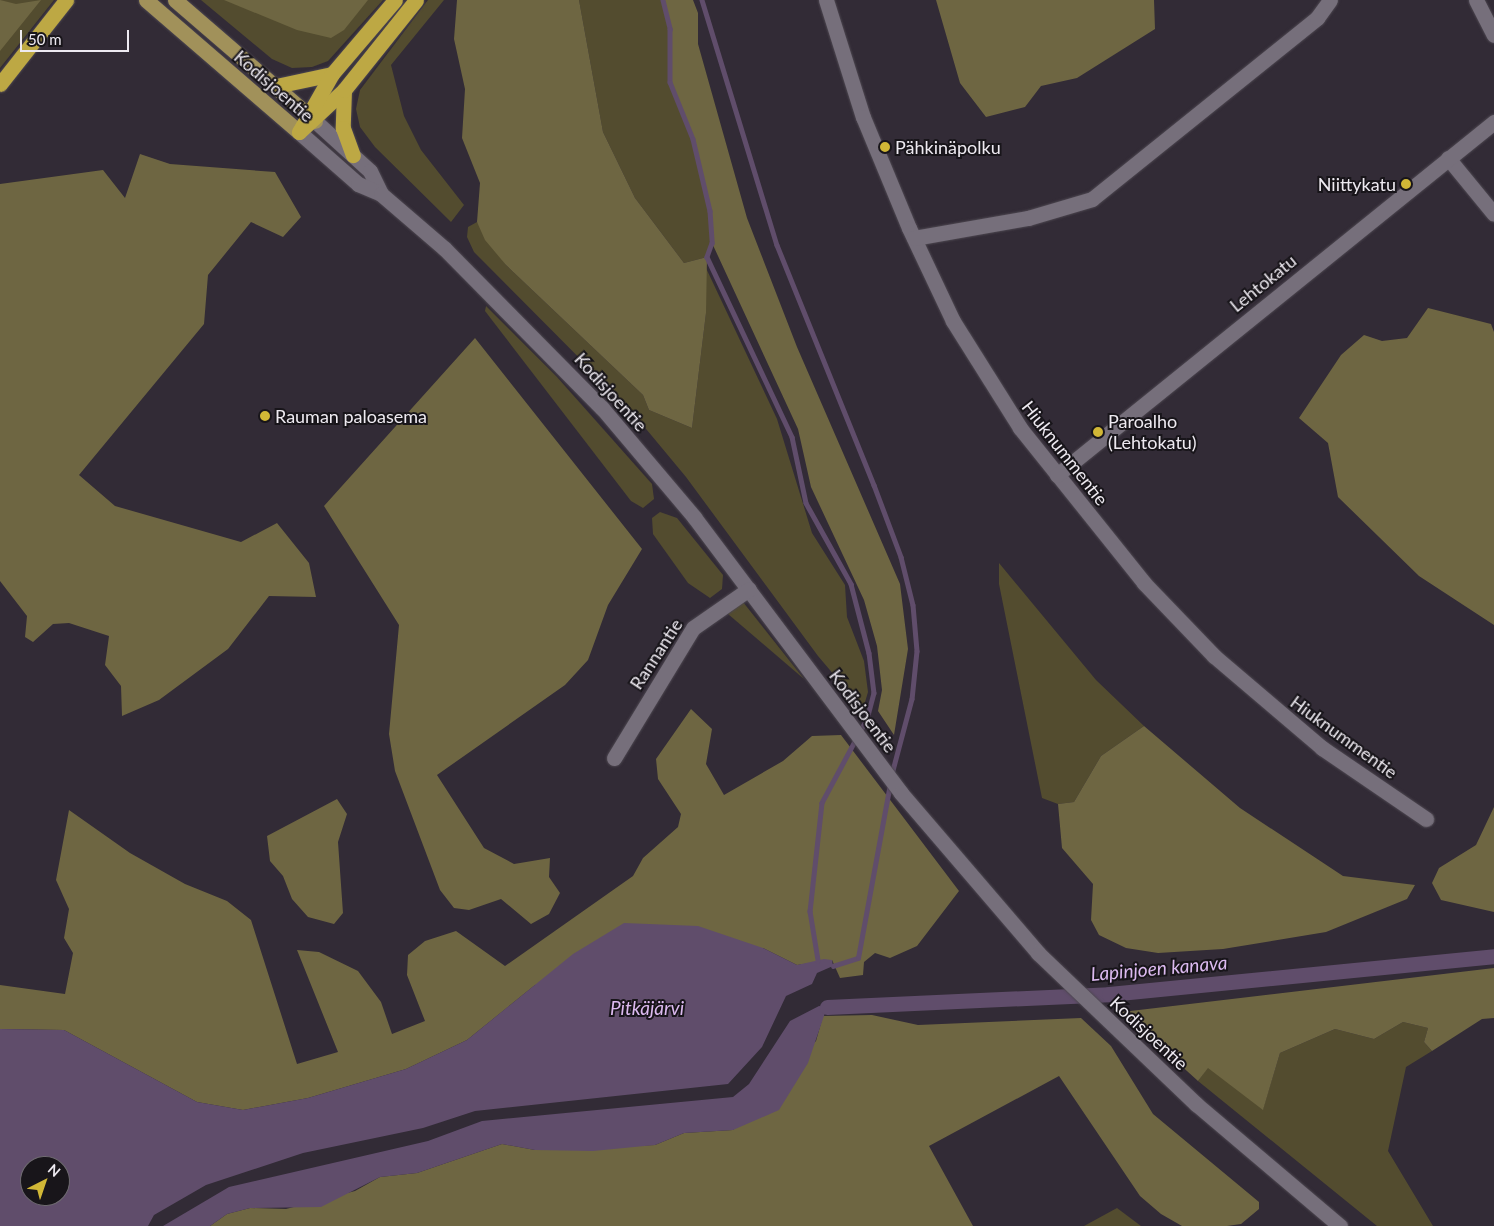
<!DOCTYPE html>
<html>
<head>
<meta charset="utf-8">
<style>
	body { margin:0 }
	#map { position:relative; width:1494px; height:1226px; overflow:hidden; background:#322b36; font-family:Lato,sans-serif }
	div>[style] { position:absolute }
	.green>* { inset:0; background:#534c2f }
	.forest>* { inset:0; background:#6e6642 }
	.water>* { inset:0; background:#604d6b }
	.stream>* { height:4.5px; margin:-2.25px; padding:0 2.25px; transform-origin:2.25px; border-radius:2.25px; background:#604d6b }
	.canal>* { height:15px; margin:-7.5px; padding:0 7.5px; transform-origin:7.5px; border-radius:7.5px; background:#604d6b }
	.roads { filter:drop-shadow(0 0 1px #4d4750) drop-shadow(0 0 1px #4d4750) }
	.minor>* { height:15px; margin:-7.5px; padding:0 7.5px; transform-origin:7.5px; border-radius:7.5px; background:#766f7b }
	.major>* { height:15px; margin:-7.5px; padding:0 7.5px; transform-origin:7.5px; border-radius:7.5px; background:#a1915a }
	.highway>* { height:15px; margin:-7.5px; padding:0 7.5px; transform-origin:7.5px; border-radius:7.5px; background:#bda844 }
	.dots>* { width:14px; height:14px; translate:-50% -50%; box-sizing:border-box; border:2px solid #18151a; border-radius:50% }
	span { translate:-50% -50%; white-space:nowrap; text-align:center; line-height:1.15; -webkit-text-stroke:4px #18151a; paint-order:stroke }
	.street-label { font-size:18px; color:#eeeaf1 }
	.poi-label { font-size:18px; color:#eeeaf1 }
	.left { translate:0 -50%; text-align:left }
	.right { translate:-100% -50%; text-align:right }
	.water-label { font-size:19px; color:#dcbaf0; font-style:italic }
	.north { position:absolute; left:20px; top:1156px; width:50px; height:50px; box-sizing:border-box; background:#18151a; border:1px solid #6e6a70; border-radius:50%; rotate:41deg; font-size:14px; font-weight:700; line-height:20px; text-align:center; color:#eeeaf1 }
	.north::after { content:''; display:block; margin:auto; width:18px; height:22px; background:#d1b736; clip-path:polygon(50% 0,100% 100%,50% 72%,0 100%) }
	.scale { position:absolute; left:20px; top:30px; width:109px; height:22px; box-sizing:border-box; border:2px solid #eeeaf1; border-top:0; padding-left:6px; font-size:15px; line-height:18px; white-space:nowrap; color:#eeeaf1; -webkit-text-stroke:4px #18151a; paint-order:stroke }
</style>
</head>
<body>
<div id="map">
	<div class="green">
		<i style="clip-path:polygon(0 0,54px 0,0 68px)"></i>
		<i style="clip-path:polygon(201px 0,383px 0,328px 61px,312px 67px,292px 68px,272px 59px)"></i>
		<i style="clip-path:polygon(428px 0,444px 0,391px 65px,404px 116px,421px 150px,464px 205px,451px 222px,375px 147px,360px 127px,356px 109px,360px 90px)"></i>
		<i style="clip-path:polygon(579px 0,663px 0,670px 29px,670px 82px,693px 139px,710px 211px,712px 243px,707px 257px,684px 263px,635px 198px,603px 132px)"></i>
		<i style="clip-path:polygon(477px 222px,506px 265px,643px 395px,649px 410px,692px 428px,706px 313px,706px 268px,777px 419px,812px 533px,845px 585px,847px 617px,864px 661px,868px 692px,863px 709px,818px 656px,686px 477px,627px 406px,474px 252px,467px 237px,468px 227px)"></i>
		<i style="clip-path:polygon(486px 306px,557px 377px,652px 484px,654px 499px,643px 508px,631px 501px,485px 311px)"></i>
		<i style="clip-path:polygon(660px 512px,677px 518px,723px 575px,722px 589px,710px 598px,688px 583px,653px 534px,652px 518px)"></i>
		<i style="clip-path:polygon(999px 563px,1096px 680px,1144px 726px,1101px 756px,1074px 802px,1058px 804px,1042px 798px,999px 584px)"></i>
		<i style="clip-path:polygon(743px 602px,804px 679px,728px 614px)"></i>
		<i style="clip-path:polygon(1403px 1022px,1428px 1028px,1424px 1042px,1432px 1051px,1406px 1067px,1388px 1151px,1433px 1226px,1377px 1226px,1198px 1081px,1208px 1067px,1263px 1109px,1280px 1053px,1335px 1029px,1374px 1039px)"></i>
		<i style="clip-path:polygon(1117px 1208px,1141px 1226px,1084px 1226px)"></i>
	</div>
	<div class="forest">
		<i style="clip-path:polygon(0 0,16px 4px,41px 0,0 51px)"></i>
		<i style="clip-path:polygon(224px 0,368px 0,344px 30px,331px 38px,297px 30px)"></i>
		<i style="clip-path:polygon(457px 0,579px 0,603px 132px,635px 198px,684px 263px,707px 257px,706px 313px,692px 428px,649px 410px,643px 395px,506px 265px,485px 240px,477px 222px,480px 183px,462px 138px,465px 89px,454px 39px)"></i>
		<i style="clip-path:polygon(662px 0,693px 0,698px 13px,698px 44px,747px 218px,797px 347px,900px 584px,908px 649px,894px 735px,878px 711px,882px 690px,877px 646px,864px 600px,811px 487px,798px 429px,712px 243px,710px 211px,693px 139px,670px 82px,670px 29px)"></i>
		<i style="clip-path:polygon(936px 0,1154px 0,1155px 29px,1077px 78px,1041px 86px,1025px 107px,986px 117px,960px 83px)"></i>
		<i style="clip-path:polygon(140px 154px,170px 164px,275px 172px,301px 217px,283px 237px,251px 222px,208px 275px,204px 324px,79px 475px,115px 506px,241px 542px,277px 523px,309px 563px,316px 597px,269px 596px,228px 649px,159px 700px,122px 716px,121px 686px,105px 665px,109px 636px,69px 623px,53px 624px,33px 642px,25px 637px,27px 616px,0 581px,0 184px,103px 170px,125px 198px)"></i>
		<i style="clip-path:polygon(1428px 308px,1491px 324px,1494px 332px,1494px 625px,1419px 576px,1338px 497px,1328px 443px,1299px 418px,1341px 355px,1364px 335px,1382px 341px,1407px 338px)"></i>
		<i style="clip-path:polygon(475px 338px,642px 549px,608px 605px,588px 660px,565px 685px,437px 775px,484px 848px,514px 864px,550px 858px,549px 877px,560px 893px,549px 914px,531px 924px,501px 899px,469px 910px,454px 908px,440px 890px,395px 771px,389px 734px,399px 625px,324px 506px)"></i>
		<i style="clip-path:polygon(691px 709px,712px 729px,706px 764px,724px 795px,783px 761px,812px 736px,841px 735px,959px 891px,917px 946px,890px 958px,875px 953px,864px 962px,863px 975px,840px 978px,832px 960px,797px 965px,763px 948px,535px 985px,467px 1040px,406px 1069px,308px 1098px,243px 1110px,197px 1102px,64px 1030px,0 1029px,0 985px,65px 994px,73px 953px,64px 938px,69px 909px,56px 880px,69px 810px,130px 853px,185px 884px,227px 901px,251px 920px,297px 1064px,338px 1052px,297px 950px,319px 952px,358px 971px,381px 1002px,392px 1034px,425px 1021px,407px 975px,408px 955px,425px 941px,456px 931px,505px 966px,633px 876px,643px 858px,678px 827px,681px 814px,658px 779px,656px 759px)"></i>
		<i style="clip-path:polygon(1144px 726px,1240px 808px,1343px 876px,1415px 885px,1407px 899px,1326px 932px,1223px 949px,1158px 953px,1126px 948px,1099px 935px,1091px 920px,1093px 884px,1062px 848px,1058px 804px,1074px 802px,1101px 756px)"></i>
		<i style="clip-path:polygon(337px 799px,347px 814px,338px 842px,343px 913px,334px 924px,308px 917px,292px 899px,283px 876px,270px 861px,267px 836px)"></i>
		<i style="clip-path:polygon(1494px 807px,1494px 912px,1441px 900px,1432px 883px,1439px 868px,1476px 845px)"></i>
		<i style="clip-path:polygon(1494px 968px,1494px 1018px,1482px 1019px,1432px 1051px,1424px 1042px,1428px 1028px,1403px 1022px,1374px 1039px,1335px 1029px,1280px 1053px,1263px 1110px,1208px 1068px,1198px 1081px,1122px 1012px)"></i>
		<i style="clip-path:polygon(872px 1015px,918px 1025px,1081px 1018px,1111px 1046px,1153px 1114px,1259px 1202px,1259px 1209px,1241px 1224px,1227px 1226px,1182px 1226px,1161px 1214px,1140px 1196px,1059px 1076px,929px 1146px,973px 1226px,210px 1226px,227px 1214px,250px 1208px,286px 1209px,355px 1191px,380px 1177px,417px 1173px,502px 1144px,535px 1150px,655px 1145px,684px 1133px,733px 1130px,816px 1041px,823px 1016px)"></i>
	</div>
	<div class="water">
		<i style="clip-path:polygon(evenodd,624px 923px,698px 926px,763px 948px,797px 965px,824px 959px,832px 960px,833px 966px,817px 973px,812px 984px,786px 996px,762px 1047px,728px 1084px,475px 1111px,423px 1128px,303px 1153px,206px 1185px,154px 1215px,148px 1226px,0 1226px,0 1029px,64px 1030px,197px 1102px,243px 1110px,308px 1098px,406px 1069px,467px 1040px,573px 954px,624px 923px,30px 1166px,60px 1166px,60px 1196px,30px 1196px,30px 1166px)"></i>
		<i style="clip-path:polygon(819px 1006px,827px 1007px,808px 1063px,779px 1110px,733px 1130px,684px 1133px,655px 1145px,593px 1151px,535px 1150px,502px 1144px,417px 1173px,380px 1177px,321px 1207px,250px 1208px,227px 1214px,210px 1226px,163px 1226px,229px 1187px,428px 1141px,482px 1121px,733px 1097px,749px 1084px,790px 1021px)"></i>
	</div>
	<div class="stream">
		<i style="left:663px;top:0;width:30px;rotate:76deg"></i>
		<i style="left:670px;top:29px;width:53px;rotate:90deg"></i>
		<i style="left:670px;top:82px;width:61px;rotate:68deg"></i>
		<i style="left:693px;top:139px;width:74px;rotate:76.7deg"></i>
		<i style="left:710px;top:211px;width:32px;rotate:86deg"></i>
		<i style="left:712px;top:243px;width:15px;rotate:110deg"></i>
		<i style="left:707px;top:257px;width:199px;rotate:64.7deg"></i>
		<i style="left:792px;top:437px;width:67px;rotate:78deg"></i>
		<i style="left:806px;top:503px;width:93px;rotate:60.9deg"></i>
		<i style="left:851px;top:584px;width:71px;rotate:75.4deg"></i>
		<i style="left:869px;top:653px;width:40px;rotate:82.9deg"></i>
		<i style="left:874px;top:693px;width:27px;rotate:105deg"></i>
		<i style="left:867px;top:719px;width:95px;rotate:118.2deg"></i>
		<i style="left:822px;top:803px;width:109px;rotate:96.3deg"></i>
		<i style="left:810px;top:911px;width:50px;rotate:80.7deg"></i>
		<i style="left:702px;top:0;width:256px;rotate:73deg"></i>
		<i style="left:777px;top:245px;width:259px;rotate:68deg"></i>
		<i style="left:874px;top:485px;width:77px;rotate:69.4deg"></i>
		<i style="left:901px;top:557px;width:49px;rotate:76deg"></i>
		<i style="left:913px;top:605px;width:46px;rotate:85deg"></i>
		<i style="left:917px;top:651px;width:48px;rotate:95.9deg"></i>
		<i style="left:912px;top:699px;width:78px;rotate:104.9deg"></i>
		<i style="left:833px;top:966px;width:26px;rotate:-18deg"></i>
		<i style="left:858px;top:958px;width:177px;rotate:-79.6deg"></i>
	</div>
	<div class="canal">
		<i style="left:827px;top:1007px;width:282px;rotate:-2.6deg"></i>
		<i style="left:1109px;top:994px;width:387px;rotate:-5.6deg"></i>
	</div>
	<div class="roads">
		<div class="minor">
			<i style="left:826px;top:0;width:123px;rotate:72.5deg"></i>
			<i style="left:863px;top:117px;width:120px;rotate:67.5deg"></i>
			<i style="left:909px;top:228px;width:103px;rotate:64.7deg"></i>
			<i style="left:953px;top:321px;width:126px;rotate:57.9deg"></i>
			<i style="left:1020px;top:428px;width:198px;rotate:51.3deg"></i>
			<i style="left:1144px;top:583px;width:101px;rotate:46.2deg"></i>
			<i style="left:1214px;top:656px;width:142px;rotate:40.4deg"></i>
			<i style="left:1322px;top:748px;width:126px;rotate:34.3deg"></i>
			<i style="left:1476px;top:0;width:39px;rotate:63deg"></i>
			<i style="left:315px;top:121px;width:74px;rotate:42.3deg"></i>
			<i style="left:370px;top:171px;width:25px;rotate:64deg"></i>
			<i style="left:299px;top:132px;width:79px;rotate:41.4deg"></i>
			<i style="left:358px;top:184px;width:25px;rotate:23deg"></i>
			<i style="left:381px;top:194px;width:84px;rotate:40.7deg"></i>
			<i style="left:445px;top:249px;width:223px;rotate:45.4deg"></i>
			<i style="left:602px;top:408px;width:143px;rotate:49.8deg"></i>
			<i style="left:694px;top:517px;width:345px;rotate:53.1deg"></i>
			<i style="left:901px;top:793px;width:211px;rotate:49.4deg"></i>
			<i style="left:1038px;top:953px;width:219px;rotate:43.7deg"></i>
			<i style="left:1196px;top:1104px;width:189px;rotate:40.3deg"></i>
			<i style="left:1448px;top:158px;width:72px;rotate:50.6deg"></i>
			<i style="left:914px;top:238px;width:116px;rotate:-10deg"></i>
			<i style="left:1028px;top:218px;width:67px;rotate:-16.5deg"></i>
			<i style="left:1092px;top:199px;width:289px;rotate:-38.8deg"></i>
			<i style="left:1317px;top:18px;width:22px;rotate:-54deg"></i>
			<i style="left:1057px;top:475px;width:562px;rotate:-38.93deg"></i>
			<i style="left:614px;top:758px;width:152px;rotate:-58.7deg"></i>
			<i style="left:693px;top:628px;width:68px;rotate:-34.9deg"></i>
		</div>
		<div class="major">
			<i style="left:146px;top:0;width:202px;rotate:40.8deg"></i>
			<i style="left:175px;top:0;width:185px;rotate:40.8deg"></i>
		</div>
		<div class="highway">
			<i style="left:0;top:84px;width:107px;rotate:-51.8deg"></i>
			<i style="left:276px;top:86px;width:57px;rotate:-12.1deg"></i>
			<i style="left:332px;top:74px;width:97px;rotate:-49.6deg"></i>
			<i style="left:344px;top:90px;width:38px;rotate:92deg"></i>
			<i style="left:343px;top:128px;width:29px;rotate:70deg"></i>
			<i style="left:299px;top:132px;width:62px;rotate:-43deg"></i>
			<i style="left:344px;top:90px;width:115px;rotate:-51.3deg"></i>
			<i style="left:299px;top:132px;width:67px;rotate:-60.4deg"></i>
		</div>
	</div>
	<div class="dots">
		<i style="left:885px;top:147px;background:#d1b736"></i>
		<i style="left:1406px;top:184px;background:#d1b736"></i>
		<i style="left:265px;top:416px;background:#d1b736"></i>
		<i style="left:1098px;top:432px;background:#d1b736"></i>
	</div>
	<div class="street-label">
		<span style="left:274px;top:86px;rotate:41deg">Kodisjoentie</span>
		<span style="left:1263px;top:283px;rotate:-39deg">Lehtokatu</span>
		<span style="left:611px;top:392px;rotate:48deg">Kodisjoentie</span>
		<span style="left:1065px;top:453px;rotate:52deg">Hiuknummentie</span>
		<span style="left:656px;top:654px;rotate:-57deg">Rannantie</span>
		<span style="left:863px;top:711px;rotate:53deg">Kodisjoentie</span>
		<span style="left:1344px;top:737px;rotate:36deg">Hiuknummentie</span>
		<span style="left:1149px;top:1033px;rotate:43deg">Kodisjoentie</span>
	</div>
	<div class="poi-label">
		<span class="left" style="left:895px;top:147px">Pähkinäpolku</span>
		<span class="right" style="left:1396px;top:184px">Niittykatu</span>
		<span class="left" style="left:275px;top:416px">Rauman paloasema</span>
		<span class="left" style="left:1108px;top:432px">Paroalho<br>(Lehtokatu)</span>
	</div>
	<div class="water-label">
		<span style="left:1159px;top:968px;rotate:-5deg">Lapinjoen kanava</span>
		<span style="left:647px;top:1008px">Pitkäjärvi</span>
	</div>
	<div class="north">N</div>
	<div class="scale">50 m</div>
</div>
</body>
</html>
